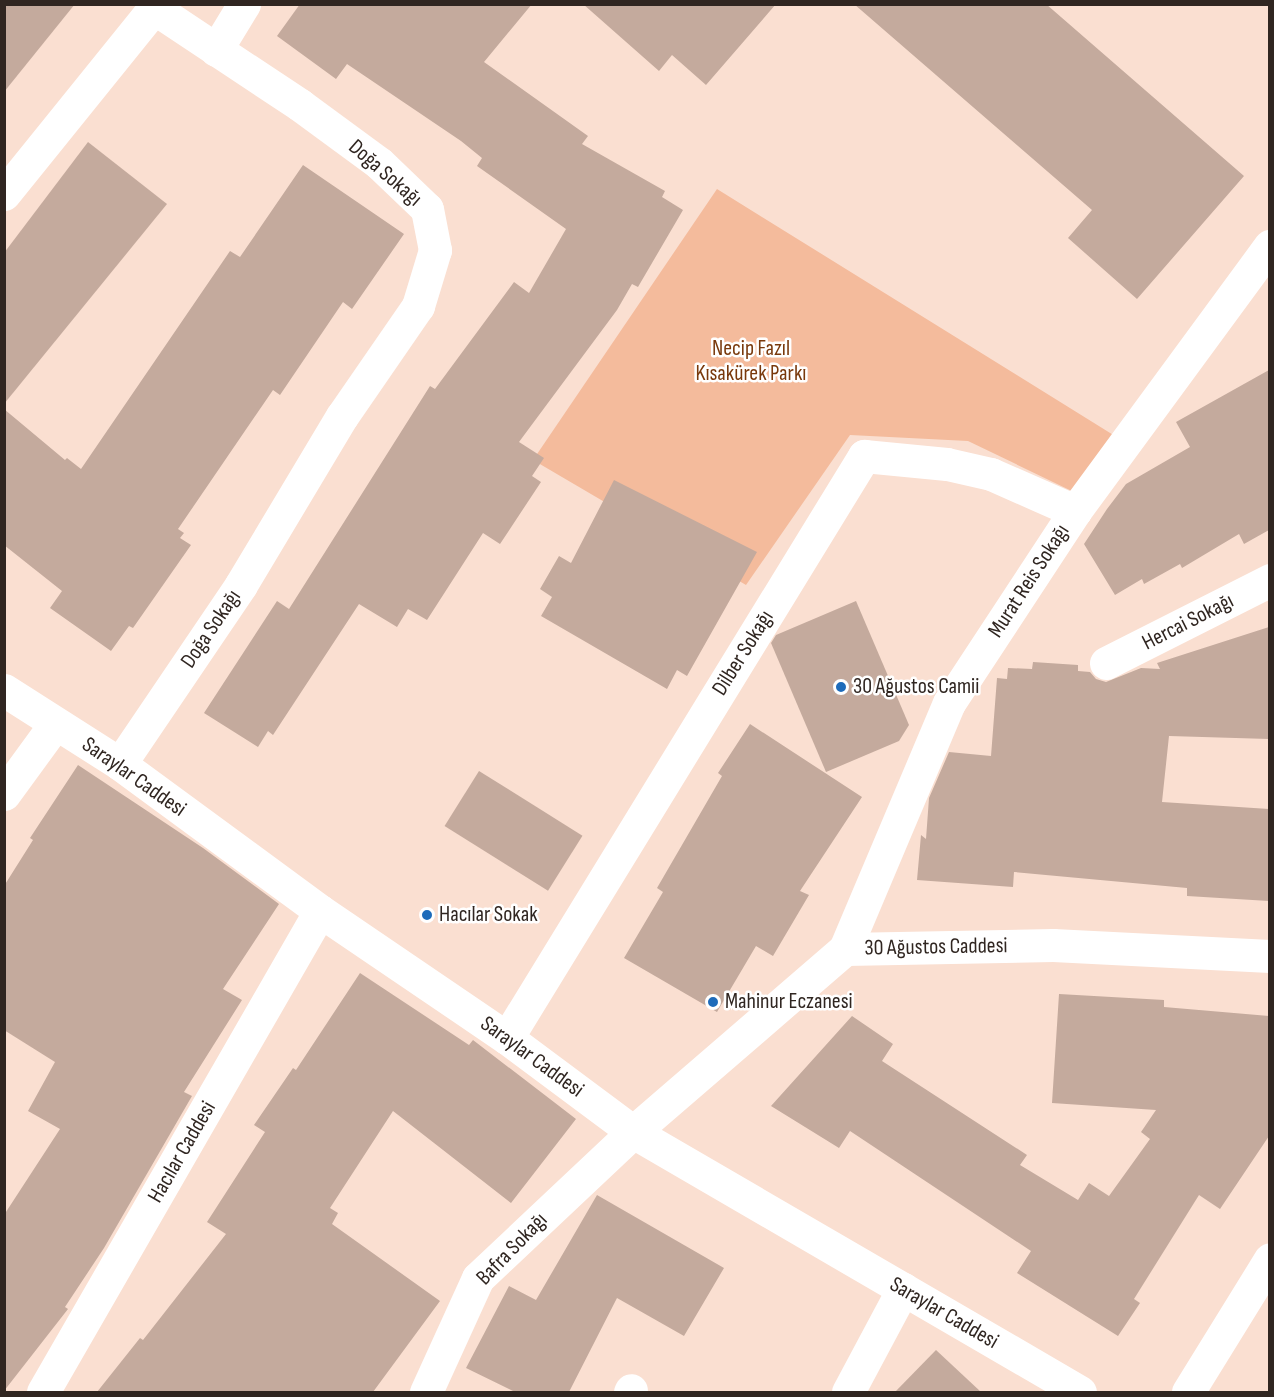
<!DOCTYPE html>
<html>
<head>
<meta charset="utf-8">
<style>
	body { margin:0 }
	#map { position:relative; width:1274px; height:1397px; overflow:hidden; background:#fadfd1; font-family:"Sofia Sans Condensed",sans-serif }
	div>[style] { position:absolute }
	.green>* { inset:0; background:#f4bb9c }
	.building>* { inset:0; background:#c4aa9d; transform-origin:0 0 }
	.minor>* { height:33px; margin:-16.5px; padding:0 16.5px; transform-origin:16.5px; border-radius:16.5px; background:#fff }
	.dots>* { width:16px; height:16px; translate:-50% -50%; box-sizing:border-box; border:3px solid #fff; border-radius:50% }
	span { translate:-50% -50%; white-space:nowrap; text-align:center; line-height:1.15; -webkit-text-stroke:5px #fff; paint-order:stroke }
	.street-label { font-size:22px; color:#302621 }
	.park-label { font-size:22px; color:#79390c }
	.poi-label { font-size:22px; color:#302621 }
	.left { translate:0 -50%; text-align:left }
	.frame { position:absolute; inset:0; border:6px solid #302621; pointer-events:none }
</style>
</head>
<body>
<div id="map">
	<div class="green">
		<i style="clip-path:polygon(717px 189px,1123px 441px,1080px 495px,968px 441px,850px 435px,746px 585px,533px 460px)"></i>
	</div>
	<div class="building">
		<i style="clip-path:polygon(4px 4px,75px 4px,4px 92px)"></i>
		<i style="clip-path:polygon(300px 4px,532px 4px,484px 62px,588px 136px,582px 144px,665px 191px,662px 197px,683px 210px,638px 287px,632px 284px,617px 310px,519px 442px,544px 458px,532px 476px,541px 482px,500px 544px,483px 533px,427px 620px,408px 609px,397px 627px,359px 604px,273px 735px,268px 731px,258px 747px,204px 713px,277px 601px,289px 609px,430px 386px,435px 389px,514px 282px,529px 293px,566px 229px,477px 166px,482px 158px,461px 141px,347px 64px,336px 79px,277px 36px)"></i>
		<i style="clip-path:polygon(583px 4px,776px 4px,706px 85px,672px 55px,659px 71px)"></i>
		<i style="clip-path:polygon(854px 4px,1046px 4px,1244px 176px,1137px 299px,1068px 238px,1092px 210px)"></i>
		<i style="clip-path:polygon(88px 142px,167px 204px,4px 404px,4px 253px)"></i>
		<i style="clip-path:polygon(303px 165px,404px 234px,352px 309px,343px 302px,280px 395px,273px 390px,178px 529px,184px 533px,180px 538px,191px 545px,133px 628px,129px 626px,111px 651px,50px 608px,62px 591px,4px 545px,4px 409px,65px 460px,67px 458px,81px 469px,230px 251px,240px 257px)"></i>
		<i style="clip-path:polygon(1269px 370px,1269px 530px,1244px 544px,1239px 534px,1182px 568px,1180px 564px,1144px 584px,1142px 579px,1115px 595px,1084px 544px,1107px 509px,1126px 484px,1190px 447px,1176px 422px)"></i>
		<i style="clip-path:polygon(614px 480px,757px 552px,687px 676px,677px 670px,667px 689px,541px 616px,552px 597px,540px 589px,559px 556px,571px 563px)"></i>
		<i style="clip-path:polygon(856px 601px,909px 725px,899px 741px,826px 772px,771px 643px,776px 635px)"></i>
		<i style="clip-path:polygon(1269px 627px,1269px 739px,1169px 736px,1162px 802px,1269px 809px,1269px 901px,1187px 896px,1187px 888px,1014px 872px,1013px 887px,917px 880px,921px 835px,926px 839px,929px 798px,949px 752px,991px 756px,997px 678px,1007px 679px,1008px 668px,1032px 669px,1033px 662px,1078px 665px,1078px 671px,1090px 672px,1096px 679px,1106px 682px,1141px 668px,1160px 669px,1157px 663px)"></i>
		<i style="clip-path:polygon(750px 724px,862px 797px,800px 891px,809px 895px,773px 956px,756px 946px,717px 1012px,624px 958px,663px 892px,657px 888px,722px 776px,718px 773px)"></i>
		<i style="clip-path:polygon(78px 765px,203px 848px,279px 904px,223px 989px,242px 1000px,184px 1092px,192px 1096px,104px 1248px,65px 1307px,68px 1309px,4px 1391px,4px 1215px,60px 1129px,28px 1111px,55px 1062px,4px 1030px,4px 886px,33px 840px,30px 838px)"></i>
		<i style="left:479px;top:771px;width:122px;height:65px;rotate:32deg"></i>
		<i style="clip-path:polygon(360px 973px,469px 1045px,473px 1040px,576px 1119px,511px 1203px,393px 1111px,330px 1208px,338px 1213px,332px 1224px,440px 1301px,373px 1392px,97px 1392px,140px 1338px,143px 1340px,226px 1234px,207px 1222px,265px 1132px,254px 1125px,293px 1068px,296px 1070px)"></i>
		<i style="clip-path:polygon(1059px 994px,1164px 1000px,1164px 1007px,1269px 1016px,1269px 1136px,1220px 1209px,1199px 1195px,1134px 1299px,1140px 1303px,1118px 1336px,1017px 1273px,1031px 1251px,850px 1131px,839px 1148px,771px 1106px,852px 1016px,893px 1044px,882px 1061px,1027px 1155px,1020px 1165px,1078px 1200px,1089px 1183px,1109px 1196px,1150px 1139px,1141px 1132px,1156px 1110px,1052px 1103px)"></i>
		<i style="clip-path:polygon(597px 1195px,724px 1268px,684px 1336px,617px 1298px,569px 1392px,515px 1392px,466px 1368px,509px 1286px,536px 1300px)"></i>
		<i style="clip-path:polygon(936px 1350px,981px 1392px,895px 1392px)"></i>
	</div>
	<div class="minor">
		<i style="left:216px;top:50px;width:54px;rotate:-58.7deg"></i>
		<i style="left:4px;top:194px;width:239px;rotate:-51.1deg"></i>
		<i style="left:154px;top:8px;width:175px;rotate:33.6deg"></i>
		<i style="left:300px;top:105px;width:98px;rotate:36.3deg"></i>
		<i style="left:379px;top:163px;width:66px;rotate:43.8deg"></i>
		<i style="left:427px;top:209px;width:42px;rotate:79deg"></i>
		<i style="left:435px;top:250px;width:59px;rotate:106.9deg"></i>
		<i style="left:418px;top:306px;width:134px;rotate:124.6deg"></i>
		<i style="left:342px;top:416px;width:197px;rotate:120.9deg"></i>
		<i style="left:241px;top:585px;width:216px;rotate:124.1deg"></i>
		<i style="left:1106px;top:663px;width:184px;rotate:-26.8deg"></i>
		<i style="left:4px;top:690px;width:138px;rotate:32.5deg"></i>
		<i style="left:120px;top:764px;width:248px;rotate:36.3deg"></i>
		<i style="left:320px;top:911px;width:226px;rotate:34.2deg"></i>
		<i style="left:507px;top:1038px;width:157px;rotate:36.7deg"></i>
		<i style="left:633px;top:1132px;width:517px;rotate:30.18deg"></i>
		<i style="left:4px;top:794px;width:87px;rotate:-53.9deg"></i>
		<i style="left:845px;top:949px;width:267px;rotate:-67.1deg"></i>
		<i style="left:949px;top:703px;width:230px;rotate:-56.7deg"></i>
		<i style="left:1075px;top:511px;width:329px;rotate:-53.7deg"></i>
		<i style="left:507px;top:1038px;width:683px;rotate:-58.47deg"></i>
		<i style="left:864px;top:456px;width:83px;rotate:5.5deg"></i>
		<i style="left:947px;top:464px;width:45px;rotate:12.8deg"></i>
		<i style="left:991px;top:474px;width:92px;rotate:23.8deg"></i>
		<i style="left:43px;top:1392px;width:555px;rotate:-60.06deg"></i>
		<i style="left:426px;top:1392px;width:125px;rotate:-65.5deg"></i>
		<i style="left:478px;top:1278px;width:213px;rotate:-43.3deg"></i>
		<i style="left:633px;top:1132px;width:280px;rotate:-40.8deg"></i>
		<i style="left:845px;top:949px;width:208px;rotate:-1.1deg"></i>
		<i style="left:1053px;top:945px;width:217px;rotate:2.9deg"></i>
		<i style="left:630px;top:1392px;width:2px;rotate:-63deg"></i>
		<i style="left:848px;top:1392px;width:117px;rotate:-61.9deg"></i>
		<i style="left:1188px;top:1392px;width:156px;rotate:-58.3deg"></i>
	</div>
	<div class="dots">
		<i style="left:841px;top:687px;background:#1d6bba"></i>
		<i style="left:427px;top:915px;background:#1d6bba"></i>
		<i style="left:713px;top:1002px;background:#1d6bba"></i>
	</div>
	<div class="street-label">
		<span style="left:385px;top:173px;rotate:41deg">Doğa Sokağı</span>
		<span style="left:1029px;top:581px;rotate:-57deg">Murat Reis Sokağı</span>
		<span style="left:1188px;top:622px;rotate:-27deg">Hercai Sokağı</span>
		<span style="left:211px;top:629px;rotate:-56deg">Doğa Sokağı</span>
		<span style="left:743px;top:653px;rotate:-58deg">Dilber Sokağı</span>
		<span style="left:134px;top:777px;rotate:35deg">Saraylar Caddesi</span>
		<span style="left:936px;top:947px;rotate:-1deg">30 Ağustos Caddesi</span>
		<span style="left:532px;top:1057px;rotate:36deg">Saraylar Caddesi</span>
		<span style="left:182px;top:1152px;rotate:-60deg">Hacılar Caddesi</span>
		<span style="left:512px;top:1249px;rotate:-46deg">Bafra Sokağı</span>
		<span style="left:944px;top:1313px;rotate:30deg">Saraylar Caddesi</span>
	</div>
	<div class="park-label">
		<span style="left:751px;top:361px">Necip Fazıl<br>Kısakürek Parkı</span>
	</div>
	<div class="poi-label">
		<span class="left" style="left:853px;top:687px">30 Ağustos Camii</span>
		<span class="left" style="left:439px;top:915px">Hacılar Sokak</span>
		<span class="left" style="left:725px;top:1002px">Mahinur Eczanesi</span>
	</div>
	<div class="frame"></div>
</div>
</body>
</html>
